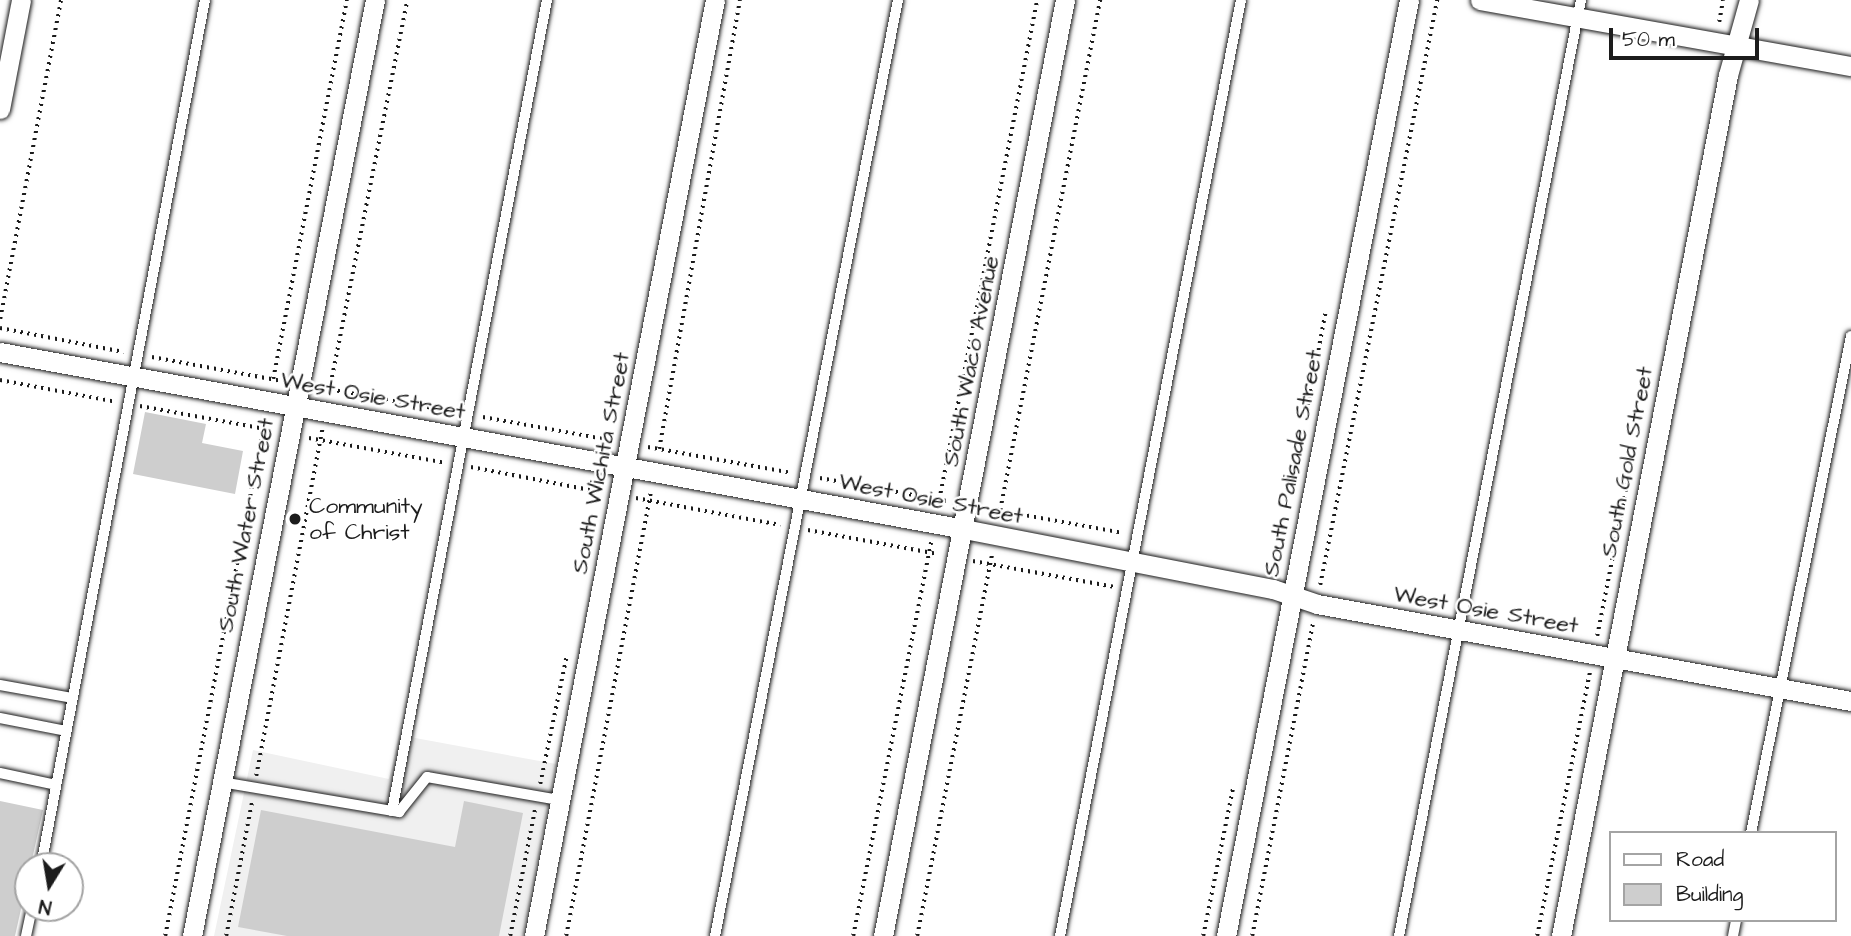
<!DOCTYPE html>
<html>
<head>
<meta charset="utf-8">
<style>
	body { margin:0 }
	#map { position:relative; width:1851px; height:936px; overflow:hidden; background:#fff; font-family:"Architects Daughter",sans-serif }
	div>[style] { position:absolute }
	.built>* { inset:0; background:#f0f0f0 }
	.building>* { inset:0; background:#cecece }
	.path>* { height:3.5px; margin-top:-1.75px; transform-origin:0; background:repeating-linear-gradient(90deg,#1c1c1c 0 2px,transparent 0 7px) }
	.roads { filter:drop-shadow(0 0 2px #1c1c1c) drop-shadow(0 0 2px #1c1c1c) }
	.service>* { height:10px; margin:-5px; padding:0 5px; transform-origin:5px; border-radius:5px; background:#fff }
	.minor>* { height:19px; margin:-9.5px; padding:0 9.5px; transform-origin:9.5px; border-radius:9.5px; background:#fff }
	.dots>* { width:19px; height:19px; translate:-50% -50%; box-sizing:border-box; border:4px solid #fff; border-radius:50% }
	span { translate:-50% -50%; white-space:nowrap; text-align:center; line-height:1.15; -webkit-text-stroke:5px #fff; paint-order:stroke }
	.street-label { font-size:23px; color:#1c1c1c }
	.poi-label { font-size:23px; color:#1c1c1c }
	.left { translate:0 -50%; text-align:left }
	.legend { position:absolute; left:1609px; top:831px; width:228px; height:91px; box-sizing:border-box; background:#fff; border:2px solid #a4a4a4; margin:0; padding:9px 12px; list-style:none; font-size:21px; color:#1c1c1c }
	.legend li { display:flex; align-items:center; gap:14px; height:35px }
	.legend b { width:35px; border:2px solid #a4a4a4 }
	.north { position:absolute; left:14px; top:852px; width:70px; height:70px; box-sizing:border-box; background:#fff; border:2px solid #a4a4a4; border-radius:50%; rotate:191deg; font-size:19px; font-weight:700; line-height:28px; text-align:center; color:#1c1c1c }
	.north::after { content:''; display:block; margin:auto; width:24px; height:32px; background:#1c1c1c; clip-path:polygon(50% 0,100% 100%,50% 72%,0 100%) }
	.scale { position:absolute; left:1609px; top:28px; width:150px; height:32px; box-sizing:border-box; border:4px solid #1c1c1c; border-top:0; padding-left:9px; font-size:21px; line-height:24px; white-space:nowrap; color:#1c1c1c; -webkit-text-stroke:5px #fff; paint-order:stroke }
</style>
</head>
<body>
<div id="map">
	<div class="built">
		<i style="clip-path:polygon(399px 735px,556px 764px,523px 936px,214px 936px,253px 750px,389px 779px)"></i>
	</div>
	<div class="building">
		<i style="clip-path:polygon(145px 412px,206px 424px,202px 443px,243px 451px,235px 494px,133px 474px)"></i>
		<i style="clip-path:polygon(0 801px,43px 810px,15px 936px,0 936px)"></i>
		<i style="clip-path:polygon(464px 801px,523px 813px,499px 936px,287px 936px,238px 927px,261px 810px,455px 847px)"></i>
	</div>
	<div class="path">
		<i style="left:1719px;top:22px;width:22px;rotate:-80deg"></i>
		<i style="left:0;top:319px;width:325px;rotate:-79.2deg"></i>
		<i style="left:0;top:328px;width:126px;rotate:11deg"></i>
		<i style="left:152px;top:357px;width:132px;rotate:10.5deg"></i>
		<i style="left:273px;top:379px;width:386px;rotate:-79deg"></i>
		<i style="left:0;top:380px;width:118px;rotate:10.7deg"></i>
		<i style="left:317px;top:387px;width:139px;rotate:10.3deg"></i>
		<i style="left:329px;top:391px;width:399px;rotate:-78.7deg"></i>
		<i style="left:140px;top:406px;width:133px;rotate:10.4deg"></i>
		<i style="left:483px;top:417px;width:128px;rotate:10.3deg"></i>
		<i style="left:1305px;top:419px;width:107px;rotate:-79.2deg"></i>
		<i style="left:309px;top:438px;width:139px;rotate:10.3deg"></i>
		<i style="left:648px;top:447px;width:146px;rotate:10.2deg"></i>
		<i style="left:659px;top:449px;width:456px;rotate:-79.8deg"></i>
		<i style="left:471px;top:467px;width:132px;rotate:10.9deg"></i>
		<i style="left:820px;top:478px;width:129px;rotate:10.3deg"></i>
		<i style="left:636px;top:498px;width:147px;rotate:10.6deg"></i>
		<i style="left:939px;top:500px;width:510px;rotate:-78.91deg"></i>
		<i style="left:986px;top:508px;width:139px;rotate:10.3deg"></i>
		<i style="left:1000px;top:510px;width:520px;rotate:-78.91deg"></i>
		<i style="left:808px;top:530px;width:132px;rotate:10.5deg"></i>
		<i style="left:973px;top:561px;width:143px;rotate:10.4deg"></i>
		<i style="left:1320px;top:585px;width:597px;rotate:-78.69deg"></i>
		<i style="left:1597px;top:636px;width:187px;rotate:-78.9deg"></i>
		<i style="left:256px;top:776px;width:353px;rotate:-79.2deg"></i>
		<i style="left:540px;top:784px;width:129px;rotate:-78.3deg"></i>
		<i style="left:165px;top:936px;width:528px;rotate:-79.07deg"></i>
		<i style="left:226px;top:936px;width:137px;rotate:-79.1deg"></i>
		<i style="left:510px;top:936px;width:129px;rotate:-78.9deg"></i>
		<i style="left:566px;top:936px;width:453px;rotate:-79.2deg"></i>
		<i style="left:853px;top:936px;width:403px;rotate:-78.8deg"></i>
		<i style="left:917px;top:936px;width:391px;rotate:-78.9deg"></i>
		<i style="left:1203px;top:936px;width:152px;rotate:-78.6deg"></i>
		<i style="left:1252px;top:936px;width:319px;rotate:-79deg"></i>
		<i style="left:1537px;top:936px;width:270px;rotate:-78.7deg"></i>
	</div>
	<div class="roads">
		<div class="service">
			<i style="left:0;top:685px;width:73px;rotate:10.2deg"></i>
			<i style="left:0;top:718px;width:67px;rotate:11.1deg"></i>
			<i style="left:0;top:773px;width:57px;rotate:12.1deg"></i>
			<i style="left:221px;top:782px;width:181px;rotate:9.6deg"></i>
			<i style="left:399px;top:812px;width:45px;rotate:-51.3deg"></i>
			<i style="left:427px;top:777px;width:134px;rotate:9.9deg"></i>
			<i style="left:392px;top:811px;width:826px;rotate:-79.18deg"></i>
			<i style="left:1751px;top:833px;width:507px;rotate:-78.62deg"></i>
			<i style="left:41px;top:866px;width:881px;rotate:-79.28deg"></i>
			<i style="left:26px;top:936px;width:29px;rotate:-78deg"></i>
			<i style="left:715px;top:936px;width:954px;rotate:-78.94deg"></i>
			<i style="left:1060px;top:936px;width:953px;rotate:-79.06deg"></i>
			<i style="left:1399px;top:936px;width:954px;rotate:-79deg"></i>
			<i style="left:1733px;top:936px;width:16px;rotate:-79deg"></i>
		</div>
		<div class="minor">
			<i style="left:1480px;top:0;width:377px;rotate:10.1deg"></i>
			<i style="left:0;top:109px;width:111px;rotate:-79.1deg"></i>
			<i style="left:0;top:352px;width:980px;rotate:10.4deg"></i>
			<i style="left:964px;top:529px;width:315px;rotate:11deg"></i>
			<i style="left:1273px;top:589px;width:46px;rotate:18.8deg"></i>
			<i style="left:1317px;top:604px;width:543px;rotate:10.3deg"></i>
			<i style="left:192px;top:936px;width:954px;rotate:-78.94deg"></i>
			<i style="left:534px;top:936px;width:953px;rotate:-79.06deg"></i>
			<i style="left:883px;top:936px;width:954px;rotate:-79deg"></i>
			<i style="left:1226px;top:936px;width:954px;rotate:-78.94deg"></i>
			<i style="left:1561px;top:936px;width:877px;rotate:-79.02deg"></i>
			<i style="left:1728px;top:75px;width:78px;rotate:-74.4deg"></i>
		</div>
	</div>
	<div class="dots">
		<i style="left:295px;top:519px;background:#1c1c1c"></i>
	</div>
	<div class="street-label">
		<span style="left:971px;top:361px;rotate:-79deg">South Waco Avenue</span>
		<span style="left:373px;top:396px;rotate:10deg">West Osie Street</span>
		<span style="left:1627px;top:462px;rotate:-79deg">South Gold Street</span>
		<span style="left:601px;top:463px;rotate:-79deg">South Wichita Street</span>
		<span style="left:1293px;top:463px;rotate:-79deg">South Palisade Street</span>
		<span style="left:931px;top:499px;rotate:11deg">West Osie Street</span>
		<span style="left:246px;top:525px;rotate:-79deg">South Water Street</span>
		<span style="left:1486px;top:610px;rotate:10deg">West Osie Street</span>
	</div>
	<div class="poi-label">
		<span class="left" style="left:309px;top:519px">Community<br>of Christ</span>
	</div>
	<ul class="legend">
	<li><b style="height:9px;background:#fff"></b>Road</li>
	<li><b style="height:19px;background:#cecece"></b>Building</li>
	</ul>
	<div class="north">N</div>
	<div class="scale">50 m</div>
</div>
</body>
</html>
